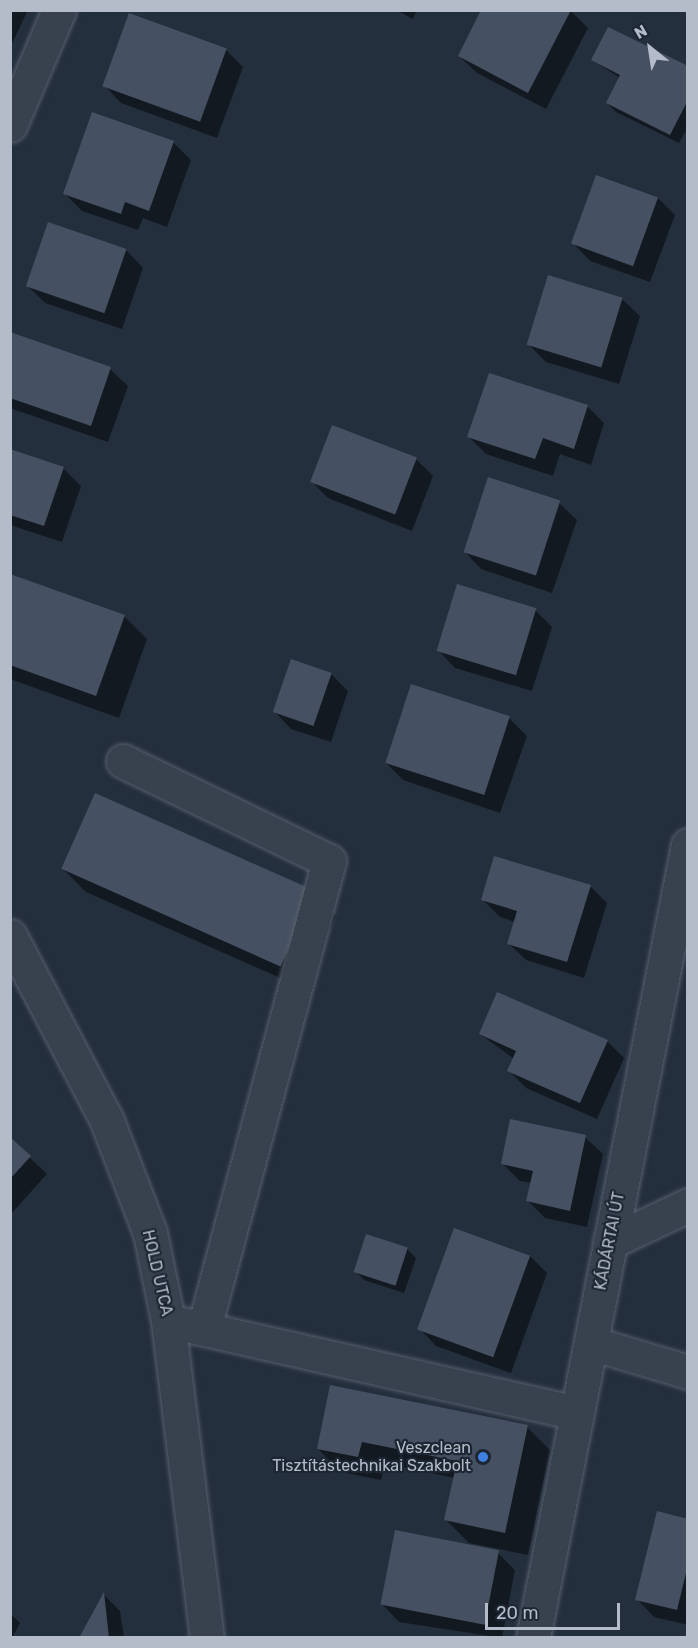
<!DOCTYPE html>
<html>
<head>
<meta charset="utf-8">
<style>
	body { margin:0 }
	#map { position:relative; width:698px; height:1648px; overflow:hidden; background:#242f3e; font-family:Rubik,sans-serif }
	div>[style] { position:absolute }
	.shadow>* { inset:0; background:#0007 }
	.building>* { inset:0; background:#455162; transform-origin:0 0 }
	.roads { filter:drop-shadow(0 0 2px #565f6c) drop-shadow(0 0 2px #565f6c) }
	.minor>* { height:33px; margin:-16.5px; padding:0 16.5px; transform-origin:16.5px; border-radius:16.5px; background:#38414e }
	.dots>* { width:16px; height:16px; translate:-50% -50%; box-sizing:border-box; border:3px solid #1d2633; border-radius:50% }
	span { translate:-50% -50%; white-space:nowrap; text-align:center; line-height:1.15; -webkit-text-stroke:4.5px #1d2633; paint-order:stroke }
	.street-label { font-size:16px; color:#b4bcc9 }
	.poi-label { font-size:16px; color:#b4bcc9 }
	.right { translate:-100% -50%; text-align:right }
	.frame { position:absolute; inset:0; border:12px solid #b4bcc9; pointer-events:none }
	.north { position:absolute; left:620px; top:18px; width:60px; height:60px; -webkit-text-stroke:4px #1d2633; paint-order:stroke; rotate:330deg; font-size:16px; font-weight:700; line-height:24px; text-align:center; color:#b4bcc9 }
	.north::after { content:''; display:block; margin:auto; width:21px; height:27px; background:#b4bcc9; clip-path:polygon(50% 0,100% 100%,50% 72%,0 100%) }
	.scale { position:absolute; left:485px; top:1603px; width:135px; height:27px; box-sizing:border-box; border:3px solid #b4bcc9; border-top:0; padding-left:8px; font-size:18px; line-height:21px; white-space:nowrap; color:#b4bcc9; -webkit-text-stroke:4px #1d2633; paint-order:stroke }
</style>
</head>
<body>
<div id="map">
	<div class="shadow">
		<i style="clip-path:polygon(10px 10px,28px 10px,10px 48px)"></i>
		<i style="clip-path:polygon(396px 10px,417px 10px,413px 19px)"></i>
		<i style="clip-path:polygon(570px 10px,588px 28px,546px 109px,477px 73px,459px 56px)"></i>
		<i style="clip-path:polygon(226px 50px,243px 67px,217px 138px,121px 103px,104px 85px)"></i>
		<i style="clip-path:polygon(592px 60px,688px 68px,688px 127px,679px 143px,616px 112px,607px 103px,620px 78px)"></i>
		<i style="clip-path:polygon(173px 142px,191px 160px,167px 227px,143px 218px,138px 230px,82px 211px,65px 194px)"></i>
		<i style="clip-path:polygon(658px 198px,675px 215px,650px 282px,590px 261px,573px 243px)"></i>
		<i style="clip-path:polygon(126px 250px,143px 268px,122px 329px,45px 303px,27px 285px)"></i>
		<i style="clip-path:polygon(622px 299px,640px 316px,619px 384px,546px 362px,529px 345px)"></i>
		<i style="clip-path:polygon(10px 334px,110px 369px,128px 386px,108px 442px,10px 408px)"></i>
		<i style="clip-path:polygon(587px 406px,604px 423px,591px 465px,560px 454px,553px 476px,486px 454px,469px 437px)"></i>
		<i style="clip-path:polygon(10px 450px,63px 468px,81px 486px,62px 542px,10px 525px)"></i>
		<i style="clip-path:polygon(416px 459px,433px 476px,412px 531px,328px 498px,311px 481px)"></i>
		<i style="clip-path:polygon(559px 503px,577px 520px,552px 593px,481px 569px,464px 551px)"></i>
		<i style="clip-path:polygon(10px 576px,124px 616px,147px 639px,119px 718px,10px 679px)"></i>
		<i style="clip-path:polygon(535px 610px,552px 627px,532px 691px,455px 668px,438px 650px)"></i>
		<i style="clip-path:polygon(331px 674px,348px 691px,331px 742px,291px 729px,274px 711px)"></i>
		<i style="clip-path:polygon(412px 686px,510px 719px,527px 736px,500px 813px,403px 780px,386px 763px)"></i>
		<i style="clip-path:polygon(63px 869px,313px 893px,336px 916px,303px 988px,86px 892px)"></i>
		<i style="clip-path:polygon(590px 886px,607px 903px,584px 978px,526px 960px,508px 943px,515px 922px,500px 917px,483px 900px)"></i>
		<i style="clip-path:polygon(480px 1034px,607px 1041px,624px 1058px,597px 1119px,526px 1088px,509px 1071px,514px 1059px)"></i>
		<i style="clip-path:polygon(585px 1137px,603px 1154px,587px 1227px,545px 1218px,528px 1201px,532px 1183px,520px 1181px,502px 1163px)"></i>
		<i style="clip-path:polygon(10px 1139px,47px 1174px,10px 1215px)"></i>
		<i style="clip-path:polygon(407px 1249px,416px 1258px,404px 1293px,364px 1280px,355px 1271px)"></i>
		<i style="clip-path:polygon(530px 1256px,547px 1273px,511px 1373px,436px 1346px,419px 1328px)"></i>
		<i style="clip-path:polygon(331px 1386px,527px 1427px,550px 1450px,528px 1555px,469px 1543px,446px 1520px,455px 1478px,385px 1464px,381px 1480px,341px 1472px,318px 1449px)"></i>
		<i style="clip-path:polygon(688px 1520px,688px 1625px,654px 1617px,637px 1599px)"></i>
		<i style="clip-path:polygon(498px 1553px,515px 1570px,502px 1638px,399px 1622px,382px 1604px)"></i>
		<i style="clip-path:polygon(104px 1595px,120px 1611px,124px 1638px,80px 1638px)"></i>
		<i style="clip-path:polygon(10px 1613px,20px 1623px,12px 1638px,10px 1638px)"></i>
	</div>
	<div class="building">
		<i style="clip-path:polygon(481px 10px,571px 10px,528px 93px,458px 56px)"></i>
		<i style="left:129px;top:13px;width:104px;height:78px;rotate:20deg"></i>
		<i style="clip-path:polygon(608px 27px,688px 66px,688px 100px,670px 135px,606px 103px,620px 75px,591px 60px)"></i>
		<i style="clip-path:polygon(92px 112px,174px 141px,149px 211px,125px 202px,121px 214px,63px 194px)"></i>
		<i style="left:596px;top:175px;width:66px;height:73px;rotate:20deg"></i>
		<i style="left:48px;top:222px;width:83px;height:68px;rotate:19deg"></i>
		<i style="left:548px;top:275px;width:78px;height:73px;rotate:17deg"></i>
		<i style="clip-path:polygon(10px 332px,111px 367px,91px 426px,10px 398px)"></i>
		<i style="clip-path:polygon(489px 373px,588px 405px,574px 449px,543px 438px,535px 459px,467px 437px)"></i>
		<i style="left:332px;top:425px;width:91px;height:61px;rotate:21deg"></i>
		<i style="clip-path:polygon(10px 449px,64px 467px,44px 526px,10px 515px)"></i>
		<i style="left:488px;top:477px;width:76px;height:79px;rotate:18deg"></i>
		<i style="clip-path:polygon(10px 574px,125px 615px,96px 696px,10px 665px)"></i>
		<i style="left:457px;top:584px;width:83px;height:70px;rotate:17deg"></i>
		<i style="left:291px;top:659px;width:43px;height:56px;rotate:19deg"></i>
		<i style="left:411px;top:684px;width:104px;height:83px;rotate:18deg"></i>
		<i style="left:95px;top:793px;width:240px;height:83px;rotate:24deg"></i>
		<i style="clip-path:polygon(494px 856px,591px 885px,567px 962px,507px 944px,517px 911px,481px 900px)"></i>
		<i style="clip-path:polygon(497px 992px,608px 1040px,580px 1103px,507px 1071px,516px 1051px,479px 1034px)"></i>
		<i style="clip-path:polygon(510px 1119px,586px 1135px,570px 1211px,526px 1201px,533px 1171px,501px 1164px)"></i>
		<i style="clip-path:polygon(10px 1137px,31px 1156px,10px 1179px)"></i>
		<i style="left:454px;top:1228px;width:81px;height:108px;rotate:20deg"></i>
		<i style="left:366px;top:1234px;width:44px;height:40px;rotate:18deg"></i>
		<i style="clip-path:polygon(330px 1385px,528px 1425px,505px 1533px,444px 1520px,457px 1461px,362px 1442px,358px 1457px,317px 1449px)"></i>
		<i style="clip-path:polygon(657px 1511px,688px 1519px,688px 1565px,677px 1610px,635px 1600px)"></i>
		<i style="left:395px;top:1530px;width:106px;height:76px;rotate:11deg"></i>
		<i style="clip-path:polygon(104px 1592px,109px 1638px,79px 1638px)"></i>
	</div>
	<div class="roads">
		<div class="minor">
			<i style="left:10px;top:125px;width:125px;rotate:-66.9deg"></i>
			<i style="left:123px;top:761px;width:229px;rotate:25.9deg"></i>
			<i style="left:329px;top:861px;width:484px;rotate:105deg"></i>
			<i style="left:10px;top:936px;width:209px;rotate:62.3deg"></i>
			<i style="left:107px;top:1121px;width:120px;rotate:69deg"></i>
			<i style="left:150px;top:1233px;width:90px;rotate:78.4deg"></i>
			<i style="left:168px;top:1321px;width:319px;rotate:83deg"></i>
			<i style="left:610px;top:1242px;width:86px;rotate:-25.4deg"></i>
			<i style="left:182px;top:1324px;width:405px;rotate:12.7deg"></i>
			<i style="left:591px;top:1343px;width:101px;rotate:16.6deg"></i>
			<i style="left:533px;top:1638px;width:808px;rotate:-78.94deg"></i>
		</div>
	</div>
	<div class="dots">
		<i style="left:483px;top:1457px;background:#3f7fe0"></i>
	</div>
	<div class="street-label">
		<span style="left:610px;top:1241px;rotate:-79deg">KÁDÁRTAI ÚT</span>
		<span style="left:157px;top:1273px;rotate:77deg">HOLD UTCA</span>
	</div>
	<div class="poi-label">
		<span class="right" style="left:471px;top:1457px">Veszclean<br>Tisztítástechnikai Szakbolt</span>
	</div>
	<div class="frame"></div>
	<div class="north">N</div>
	<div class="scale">20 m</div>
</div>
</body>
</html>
